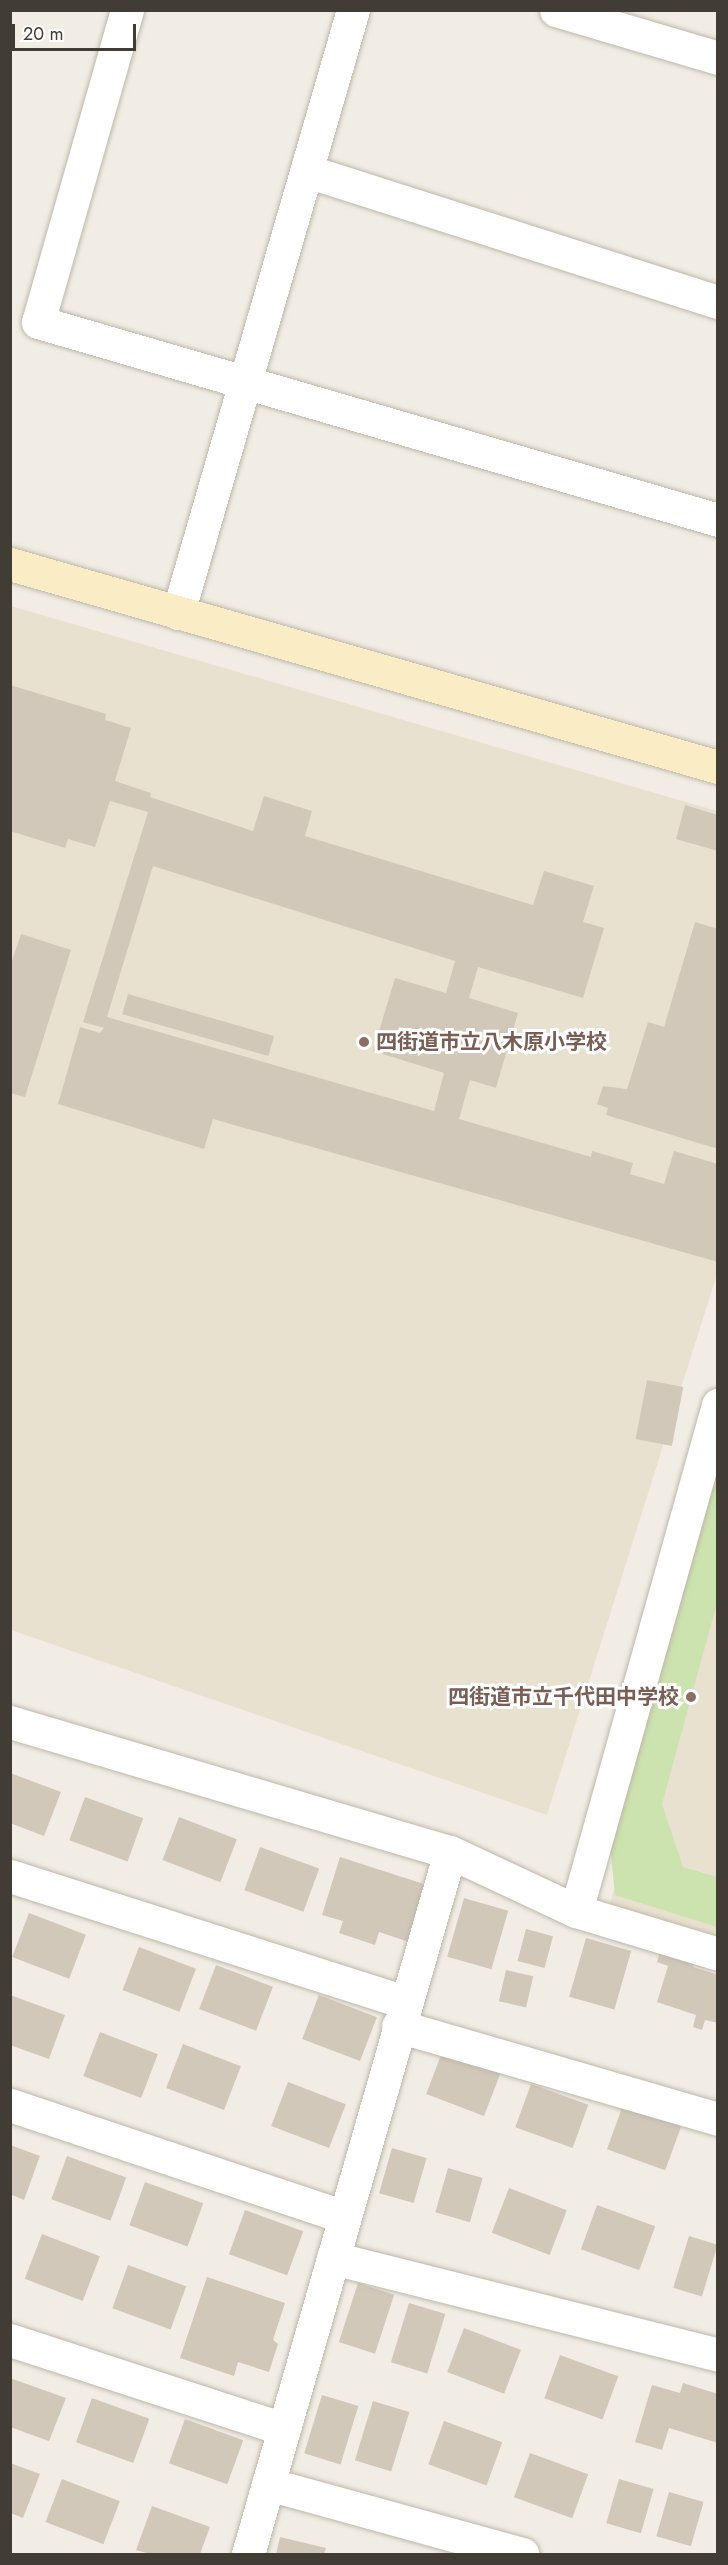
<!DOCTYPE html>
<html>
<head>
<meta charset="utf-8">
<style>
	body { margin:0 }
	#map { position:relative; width:728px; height:2565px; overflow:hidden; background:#f1ede4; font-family:Jost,"Noto Sans JP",sans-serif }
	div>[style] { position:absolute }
	.education>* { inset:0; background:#e9e1cf }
	.green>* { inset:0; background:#cce2af }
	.building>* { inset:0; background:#d1c8ba; transform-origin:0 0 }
	.roads { filter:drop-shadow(0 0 2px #beb7aa) drop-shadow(0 0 2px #beb7aa) }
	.street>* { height:33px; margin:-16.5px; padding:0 16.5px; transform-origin:16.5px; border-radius:16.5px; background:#fff }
	.secondary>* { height:33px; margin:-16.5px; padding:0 16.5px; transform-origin:16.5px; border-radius:16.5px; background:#faecc4 }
	.dots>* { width:16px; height:16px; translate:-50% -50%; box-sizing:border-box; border:3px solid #fff; border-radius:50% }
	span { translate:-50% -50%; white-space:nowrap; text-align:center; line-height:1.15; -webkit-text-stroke:6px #fff; paint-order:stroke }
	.education-label { font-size:21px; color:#785e54; font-weight:700 }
	.left { translate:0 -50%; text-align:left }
	.right { translate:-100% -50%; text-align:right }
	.frame { position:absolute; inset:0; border:12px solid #423d34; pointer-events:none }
	.scale { position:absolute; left:12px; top:24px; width:124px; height:27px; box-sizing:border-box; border:3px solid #423d34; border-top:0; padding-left:8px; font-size:18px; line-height:21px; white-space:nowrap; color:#423d34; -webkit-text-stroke:4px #fff; paint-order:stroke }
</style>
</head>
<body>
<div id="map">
	<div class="education">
		<i style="clip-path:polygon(11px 606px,717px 811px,717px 1274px,547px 1815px,11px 1630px)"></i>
		<i style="clip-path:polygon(717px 1491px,717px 1935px,610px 1904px)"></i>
	</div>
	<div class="green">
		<i style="clip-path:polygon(717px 1459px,717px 1603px,662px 1804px,683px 1867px,717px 1877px,717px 1927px,615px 1895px,610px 1845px)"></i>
	</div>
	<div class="building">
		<i style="clip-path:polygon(evenodd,10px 685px,106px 714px,105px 720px,131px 728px,115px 781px,151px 793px,150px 797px,253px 831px,264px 796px,312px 811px,305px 836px,533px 905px,544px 871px,594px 886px,583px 922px,604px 928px,583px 998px,478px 967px,469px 998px,518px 1013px,496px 1088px,470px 1080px,459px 1119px,591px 1157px,592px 1151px,633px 1163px,630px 1174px,664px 1184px,674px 1151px,718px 1164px,718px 1262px,213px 1119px,204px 1149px,58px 1104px,80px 1027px,100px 1033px,104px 1028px,83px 1022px,148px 812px,110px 801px,95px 847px,68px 839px,65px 848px,10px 831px,10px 685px,153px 866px,455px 961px,446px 993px,395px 978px,373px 1051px,444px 1073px,434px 1111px,107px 1017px,153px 866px)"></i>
		<i style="clip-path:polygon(685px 805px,718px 815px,718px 851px,676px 839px)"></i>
		<i style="clip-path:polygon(695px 922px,718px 929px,718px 1149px,606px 1115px,608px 1108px,597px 1104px,603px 1086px,627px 1089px,648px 1022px,664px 1027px)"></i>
		<i style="clip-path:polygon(21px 934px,71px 950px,25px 1097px,10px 1093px,10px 967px)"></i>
		<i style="left:128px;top:994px;width:152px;height:21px;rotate:16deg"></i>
		<i style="left:647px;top:1380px;width:37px;height:60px;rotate:11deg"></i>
		<i style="clip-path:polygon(10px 1773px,61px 1792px,44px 1836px,10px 1823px)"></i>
		<i style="left:85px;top:1797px;width:62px;height:46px;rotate:20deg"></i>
		<i style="left:179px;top:1817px;width:62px;height:46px;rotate:21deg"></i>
		<i style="left:260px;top:1847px;width:63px;height:46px;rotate:20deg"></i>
		<i style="clip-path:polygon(340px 1857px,427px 1885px,409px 1942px,379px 1932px,375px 1945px,339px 1933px,343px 1921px,322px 1915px)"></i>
		<i style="left:464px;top:1898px;width:46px;height:61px;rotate:16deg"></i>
		<i style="left:29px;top:1913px;width:61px;height:47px;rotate:21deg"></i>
		<i style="left:526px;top:1929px;width:28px;height:33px;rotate:15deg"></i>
		<i style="left:586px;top:1938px;width:47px;height:61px;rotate:16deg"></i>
		<i style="left:139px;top:1947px;width:61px;height:46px;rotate:21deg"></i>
		<i style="clip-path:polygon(661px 1949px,695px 1959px,693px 1967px,718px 1975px,718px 2023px,705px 2020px,702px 2030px,693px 2027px,696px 2015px,657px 2002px,668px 1966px,657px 1962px)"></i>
		<i style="left:216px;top:1965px;width:61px;height:47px;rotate:21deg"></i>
		<i style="left:506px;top:1970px;width:28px;height:32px;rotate:13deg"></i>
		<i style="clip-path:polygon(10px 1995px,65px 2015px,49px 2059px,10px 2045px)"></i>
		<i style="left:319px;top:1995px;width:62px;height:47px;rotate:21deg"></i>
		<i style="left:100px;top:2032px;width:62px;height:47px;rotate:21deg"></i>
		<i style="left:183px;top:2044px;width:62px;height:47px;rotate:21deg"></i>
		<i style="left:443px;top:2050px;width:62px;height:47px;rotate:21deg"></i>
		<i style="left:288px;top:2082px;width:62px;height:47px;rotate:21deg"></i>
		<i style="left:531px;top:2084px;width:61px;height:46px;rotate:20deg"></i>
		<i style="left:623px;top:2105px;width:62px;height:47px;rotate:20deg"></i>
		<i style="clip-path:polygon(10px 2145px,40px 2156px,24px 2200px,10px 2194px)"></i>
		<i style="left:392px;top:2148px;width:36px;height:47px;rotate:16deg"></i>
		<i style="left:67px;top:2156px;width:63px;height:46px;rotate:20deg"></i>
		<i style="left:448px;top:2168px;width:36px;height:46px;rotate:16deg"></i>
		<i style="left:145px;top:2182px;width:62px;height:46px;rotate:20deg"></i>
		<i style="left:509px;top:2188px;width:62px;height:48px;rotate:21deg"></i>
		<i style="left:597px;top:2205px;width:62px;height:47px;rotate:20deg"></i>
		<i style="left:245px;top:2210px;width:62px;height:47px;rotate:20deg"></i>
		<i style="left:42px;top:2234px;width:62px;height:48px;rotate:21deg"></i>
		<i style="left:689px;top:2236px;width:30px;height:54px;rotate:17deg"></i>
		<i style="left:128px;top:2265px;width:62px;height:46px;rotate:20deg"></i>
		<i style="clip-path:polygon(207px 2277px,285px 2303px,273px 2340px,278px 2344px,269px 2372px,238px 2362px,234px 2376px,180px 2358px)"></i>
		<i style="left:358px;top:2283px;width:38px;height:62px;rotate:18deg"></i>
		<i style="left:409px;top:2303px;width:38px;height:62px;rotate:17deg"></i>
		<i style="left:464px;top:2328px;width:61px;height:47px;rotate:21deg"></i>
		<i style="left:560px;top:2355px;width:62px;height:46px;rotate:20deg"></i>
		<i style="clip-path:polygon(10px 2378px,66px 2398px,49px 2441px,10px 2427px)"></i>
		<i style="clip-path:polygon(683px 2383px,718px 2394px,718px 2443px,669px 2428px,662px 2450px,635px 2442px,652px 2385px,680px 2393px)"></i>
		<i style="left:322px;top:2395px;width:38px;height:61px;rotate:17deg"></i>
		<i style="left:92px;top:2398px;width:61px;height:47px;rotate:20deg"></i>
		<i style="left:373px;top:2401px;width:38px;height:62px;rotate:17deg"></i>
		<i style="left:185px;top:2419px;width:62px;height:47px;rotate:20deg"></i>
		<i style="left:444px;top:2421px;width:62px;height:46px;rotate:20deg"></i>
		<i style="left:530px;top:2453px;width:62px;height:47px;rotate:20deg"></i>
		<i style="clip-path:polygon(10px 2463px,40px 2474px,23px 2518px,10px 2513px)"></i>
		<i style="left:62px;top:2479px;width:62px;height:46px;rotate:21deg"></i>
		<i style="left:619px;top:2479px;width:36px;height:46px;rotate:16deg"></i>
		<i style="left:669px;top:2492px;width:36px;height:46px;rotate:16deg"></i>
		<i style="clip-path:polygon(152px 2506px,210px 2527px,200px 2554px,150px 2554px,136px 2550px)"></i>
		<i style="clip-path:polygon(280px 2537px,326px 2548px,324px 2554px,276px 2554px)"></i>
	</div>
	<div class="roads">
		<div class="street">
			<i style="left:127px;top:10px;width:324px;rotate:105.9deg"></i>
			<i style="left:38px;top:322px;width:708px;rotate:16.23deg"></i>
			<i style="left:556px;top:10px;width:169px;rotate:16.5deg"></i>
			<i style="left:307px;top:171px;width:431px;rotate:17.7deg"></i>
			<i style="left:178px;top:613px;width:628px;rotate:-73.82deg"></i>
			<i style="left:10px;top:1722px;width:459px;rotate:16.5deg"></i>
			<i style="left:450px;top:1852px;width:139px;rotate:25.1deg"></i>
			<i style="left:576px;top:1911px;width:148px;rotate:16.8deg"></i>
			<i style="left:10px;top:1876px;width:416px;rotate:17.7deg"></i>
			<i style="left:576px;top:1911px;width:526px;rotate:-74.32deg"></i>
			<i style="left:398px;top:2026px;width:333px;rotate:16.2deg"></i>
			<i style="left:10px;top:2105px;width:352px;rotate:18.5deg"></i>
			<i style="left:333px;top:2258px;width:397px;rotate:14.1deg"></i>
			<i style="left:10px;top:2340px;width:288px;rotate:18deg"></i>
			<i style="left:268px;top:2484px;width:264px;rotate:15.4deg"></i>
			<i style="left:248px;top:2554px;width:730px;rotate:-73.95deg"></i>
		</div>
		<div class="secondary">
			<i style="left:10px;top:564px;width:737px;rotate:16deg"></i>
		</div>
	</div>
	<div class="dots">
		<i style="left:364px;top:1042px;background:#8d6e63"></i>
		<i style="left:691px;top:1697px;background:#8d6e63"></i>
	</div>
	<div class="education-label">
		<span class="left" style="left:376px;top:1042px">四街道市立八木原小学校</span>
		<span class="right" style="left:679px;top:1697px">四街道市立千代田中学校</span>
	</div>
	<div class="frame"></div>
	<div class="scale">20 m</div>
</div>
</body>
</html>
